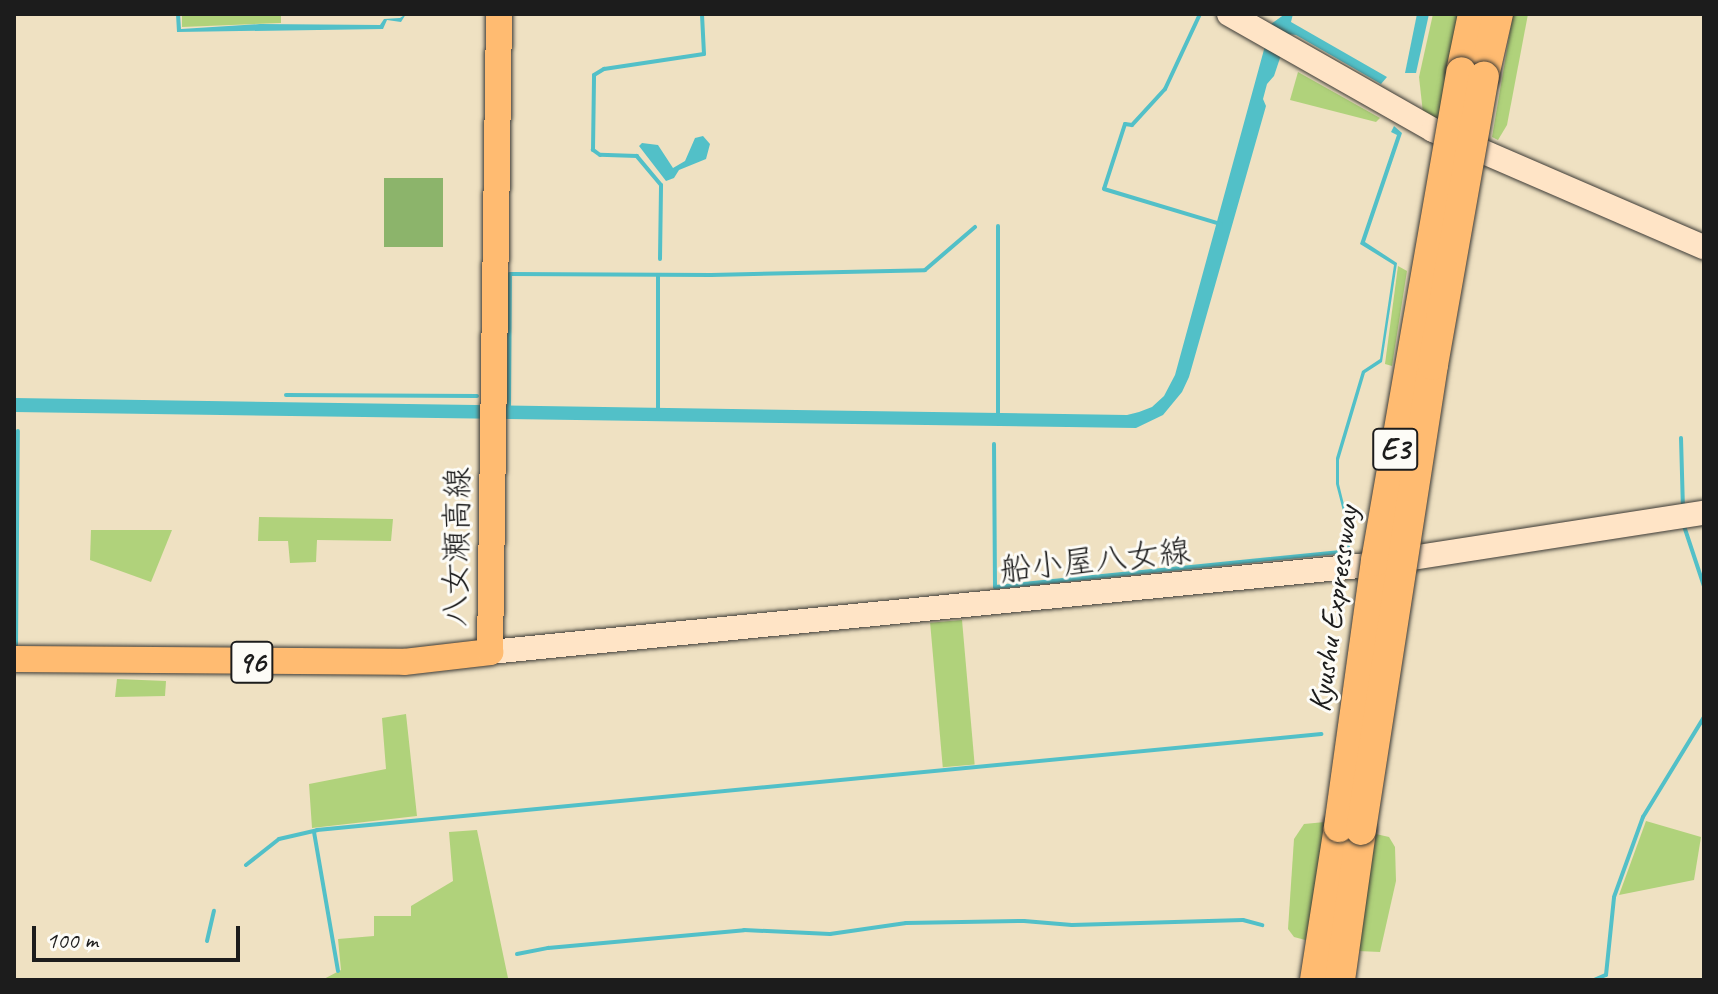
<!DOCTYPE html>
<html>
<head>
<meta charset="utf-8">
<style>
	body { margin:0 }
	#map { position:relative; width:1718px; height:994px; overflow:hidden; background:#efe1c2; font-family:Caveat,"Klee One",sans-serif }
	div>[style] { position:absolute }
	.green>* { inset:0; background:#b0d27b; transform-origin:0 0 }
	.forest>* { inset:0; background:#8cb46b; transform-origin:0 0 }
	.water>* { inset:0; background:#52c0c8 }
	.stream>* { height:4px; margin:-2px; padding:0 2px; transform-origin:2px; border-radius:2px; background:#52c0c8 }
	.roads { filter:drop-shadow(0 0 2px #3c3a35) drop-shadow(0 0 2px #3c3a35) }
	.secondary>* { height:24px; margin:-12px; padding:0 12px; transform-origin:12px; border-radius:12px; background:#ffe4c6 }
	.primary>* { height:26px; margin:-13px; padding:0 13px; transform-origin:13px; border-radius:13px; background:#ffbb71 }
	.highway>* { height:30px; margin:-15px; padding:0 15px; transform-origin:15px; border-radius:15px; background:#ffbb71 }
	.bridges { filter:drop-shadow(0 0 2px #3c3a35) drop-shadow(0 0 2px #3c3a35) }
	.highway-bridge>* { height:30px; margin:-15px; padding:0 15px; transform-origin:15px; border-radius:15px; background:#ffbb71 }
	span { translate:-50% -50%; white-space:nowrap; text-align:center; line-height:1.15; -webkit-text-stroke:6px #fdfcf7; paint-order:stroke }
	.shield-label span { padding:2px 6px; background:#fdfcf7; border:2px solid; border-radius:6px; -webkit-text-stroke-width:0 }
	.shield-label { font-size:30px; color:#1c1c1c; font-weight:700 }
	.street-label { font-size:32px; color:#1c1c1c }
	.frame { position:absolute; inset:0; border:16px solid #1c1c1c; pointer-events:none }
	.scale { position:absolute; left:32px; top:926px; width:208px; height:36px; box-sizing:border-box; border:4px solid #1c1c1c; border-top:0; padding-left:10px; font-size:24px; line-height:28px; white-space:nowrap; color:#1c1c1c; -webkit-text-stroke:6px #fdfcf7; paint-order:stroke }
</style>
</head>
<body>
<div id="map">
	<div class="green">
		<i style="clip-path:polygon(182px 14px,281px 14px,281px 23px,182px 27px)"></i>
		<i style="clip-path:polygon(1433px 14px,1458px 14px,1440px 122px,1423px 113px,1419px 77px)"></i>
		<i style="clip-path:polygon(1513px 14px,1528px 14px,1507px 125px,1498px 140px,1492px 137px)"></i>
		<i style="clip-path:polygon(1298px 72px,1380px 118px,1376px 122px,1290px 100px)"></i>
		<i style="clip-path:polygon(1398px 266px,1407px 271px,1392px 366px,1385px 364px)"></i>
		<i style="clip-path:polygon(259px 517px,393px 519px,391px 541px,317px 540px,316px 562px,290px 563px,288px 541px,258px 541px)"></i>
		<i style="clip-path:polygon(91px 530px,172px 530px,151px 582px,90px 560px)"></i>
		<i style="left:962px;top:620px;width:145px;height:32px;rotate:85deg"></i>
		<i style="clip-path:polygon(117px 679px,166px 681px,165px 696px,115px 697px)"></i>
		<i style="clip-path:polygon(406px 714px,417px 816px,312px 828px,309px 784px,386px 769px,382px 718px)"></i>
		<i style="clip-path:polygon(1646px 821px,1701px 837px,1694px 880px,1619px 895px)"></i>
		<i style="clip-path:polygon(1325px 822px,1309px 941px,1294px 937px,1288px 929px,1294px 839px,1304px 824px)"></i>
		<i style="clip-path:polygon(477px 830px,508px 978px,322px 980px,341px 970px,338px 939px,374px 936px,374px 916px,411px 916px,411px 906px,453px 881px,449px 832px)"></i>
		<i style="clip-path:polygon(1376px 834px,1389px 837px,1395px 847px,1396px 881px,1380px 952px,1358px 951px)"></i>
	</div>
	<div class="forest">
		<i style="left:384px;top:178px;width:59px;height:69px"></i>
	</div>
	<div class="water">
		<i style="clip-path:polygon(176px 14px,180px 14px,181px 29px,260px 24px,380px 25px,384px 19px,400px 18px,406px 14px,401px 22px,387px 20px,383px 29px,177px 32px)"></i>
		<i style="clip-path:polygon(1285px 14px,1293px 14px,1291px 22px,1387px 77px,1381px 84px,1296px 35px,1288px 34px,1274px 76px,1267px 84px,1263px 99px,1266px 106px,1189px 377px,1182px 392px,1163px 415px,1136px 428px,14px 412px,14px 398px,1127px 415px,1139px 412px,1152px 407px,1164px 396px,1175px 375px,1271px 24px)"></i>
		<i style="clip-path:polygon(1417px 14px,1429px 14px,1416px 73px,1405px 73px)"></i>
		<i style="clip-path:polygon(1394px 126px,1402px 133px,1365px 242px,1397px 263px,1382px 362px,1365px 373px,1339px 460px,1339px 484px,1351px 533px,1348px 552px,1349px 534px,1336px 484px,1336px 458px,1362px 371px,1380px 359px,1394px 265px,1360px 244px,1397px 135px,1391px 132px)"></i>
		<i style="clip-path:polygon(703px 136px,710px 144px,706px 159px,679px 170px,674px 178px,666px 181px,639px 146px,642px 143px,658px 145px,673px 168px,685px 161px,695px 138px)"></i>
	</div>
	<div class="stream">
		<i style="left:1200px;top:14px;width:83px;rotate:115deg"></i>
		<i style="left:1165px;top:89px;width:49px;rotate:132.5deg"></i>
		<i style="left:1132px;top:125px;width:7px;rotate:-172deg"></i>
		<i style="left:1125px;top:124px;width:68px;rotate:107.9deg"></i>
		<i style="left:1104px;top:189px;width:122px;rotate:16.7deg"></i>
		<i style="left:998px;top:226px;width:189px;rotate:90deg"></i>
		<i style="left:660px;top:259px;width:74px;rotate:-89.2deg"></i>
		<i style="left:661px;top:185px;width:38px;rotate:-130deg"></i>
		<i style="left:637px;top:156px;width:37px;rotate:-178deg"></i>
		<i style="left:600px;top:155px;width:9px;rotate:-144deg"></i>
		<i style="left:593px;top:150px;width:75px;rotate:-89.2deg"></i>
		<i style="left:594px;top:75px;width:12px;rotate:-31deg"></i>
		<i style="left:604px;top:69px;width:101px;rotate:-8.5deg"></i>
		<i style="left:704px;top:54px;width:40px;rotate:-92.9deg"></i>
		<i style="left:286px;top:395px;width:191px;rotate:0.3deg"></i>
		<i style="left:509px;top:406px;width:132px;rotate:-89.6deg"></i>
		<i style="left:510px;top:274px;width:201px;rotate:0.3deg"></i>
		<i style="left:711px;top:275px;width:214px;rotate:-1.3deg"></i>
		<i style="left:925px;top:270px;width:66px;rotate:-40.7deg"></i>
		<i style="left:658px;top:408px;width:133px;rotate:-90deg"></i>
		<i style="left:1681px;top:438px;width:71px;rotate:88.4deg"></i>
		<i style="left:994px;top:444px;width:143px;rotate:89.6deg"></i>
		<i style="left:995px;top:587px;width:355px;rotate:-5.8deg"></i>
		<i style="left:1348px;top:551px;width:4px;rotate:-90deg"></i>
		<i style="left:1684px;top:526px;width:63px;rotate:71.6deg"></i>
		<i style="left:16px;top:645px;width:214px;rotate:-89.5deg"></i>
		<i style="left:314px;top:832px;width:141px;rotate:80.2deg"></i>
		<i style="left:246px;top:865px;width:42px;rotate:-38.2deg"></i>
		<i style="left:279px;top:839px;width:39px;rotate:-13deg"></i>
		<i style="left:317px;top:830px;width:1009px;rotate:-5.46deg"></i>
		<i style="left:207px;top:941px;width:31px;rotate:-77deg"></i>
		<i style="left:517px;top:954px;width:32px;rotate:-11deg"></i>
		<i style="left:548px;top:948px;width:197px;rotate:-5.2deg"></i>
		<i style="left:744px;top:930px;width:86px;rotate:2.7deg"></i>
		<i style="left:830px;top:934px;width:77px;rotate:-8.2deg"></i>
		<i style="left:906px;top:923px;width:118px;rotate:-1deg"></i>
		<i style="left:1024px;top:921px;width:48px;rotate:4.8deg"></i>
		<i style="left:1072px;top:925px;width:171px;rotate:-1.7deg"></i>
		<i style="left:1243px;top:920px;width:20px;rotate:15deg"></i>
		<i style="left:1594px;top:980px;width:13px;rotate:-23deg"></i>
		<i style="left:1606px;top:975px;width:78px;rotate:-84.1deg"></i>
		<i style="left:1614px;top:897px;width:85px;rotate:-70.1deg"></i>
		<i style="left:1643px;top:817px;width:117px;rotate:-58.6deg"></i>
	</div>
	<div class="roads">
		<div class="secondary">
			<i style="left:1229px;top:14px;width:235px;rotate:29.6deg"></i>
			<i style="left:1433px;top:130px;width:295px;rotate:23.4deg"></i>
			<i style="left:490px;top:652px;width:874px;rotate:-5.65deg"></i>
			<i style="left:1360px;top:566px;width:348px;rotate:-8.8deg"></i>
		</div>
		<div class="primary">
			<i style="left:14px;top:659px;width:390px;rotate:0.4deg"></i>
			<i style="left:404px;top:662px;width:87px;rotate:-6.6deg"></i>
			<i style="left:490px;top:652px;width:638px;rotate:-89.19deg"></i>
		</div>
		<div class="highway">
			<i style="left:1461px;top:72px;width:59px;rotate:-78.3deg"></i>
			<i style="left:1484px;top:76px;width:64px;rotate:-77.3deg"></i>
			<i style="left:1315px;top:980px;width:155px;rotate:-81.1deg"></i>
			<i style="left:1340px;top:980px;width:151px;rotate:-82deg"></i>
		</div>
	</div>
	<div class="bridges">
		<div class="highway-bridge">
			<i style="left:1339px;top:827px;width:269px;rotate:-82.1deg"></i>
			<i style="left:1376px;top:561px;width:496px;rotate:-80.1deg"></i>
			<i style="left:1361px;top:830px;width:471px;rotate:-81.2deg"></i>
			<i style="left:1433px;top:365px;width:293px;rotate:-80deg"></i>
		</div>
	</div>
	<div class="shield-label">
		<span style="left:1395px;top:449px">E3</span>
		<span style="left:252px;top:662px">96</span>
	</div>
	<div class="street-label">
		<span style="left:457px;top:547px;rotate:-89deg">八女瀬高線</span>
		<span style="left:1095px;top:561px;rotate:-6deg">船小屋八女線</span>
		<span style="left:1334px;top:609px;rotate:-82deg">Kyushu Expressway</span>
	</div>
	<div class="frame"></div>
	<div class="scale">100 m</div>
</div>
</body>
</html>
